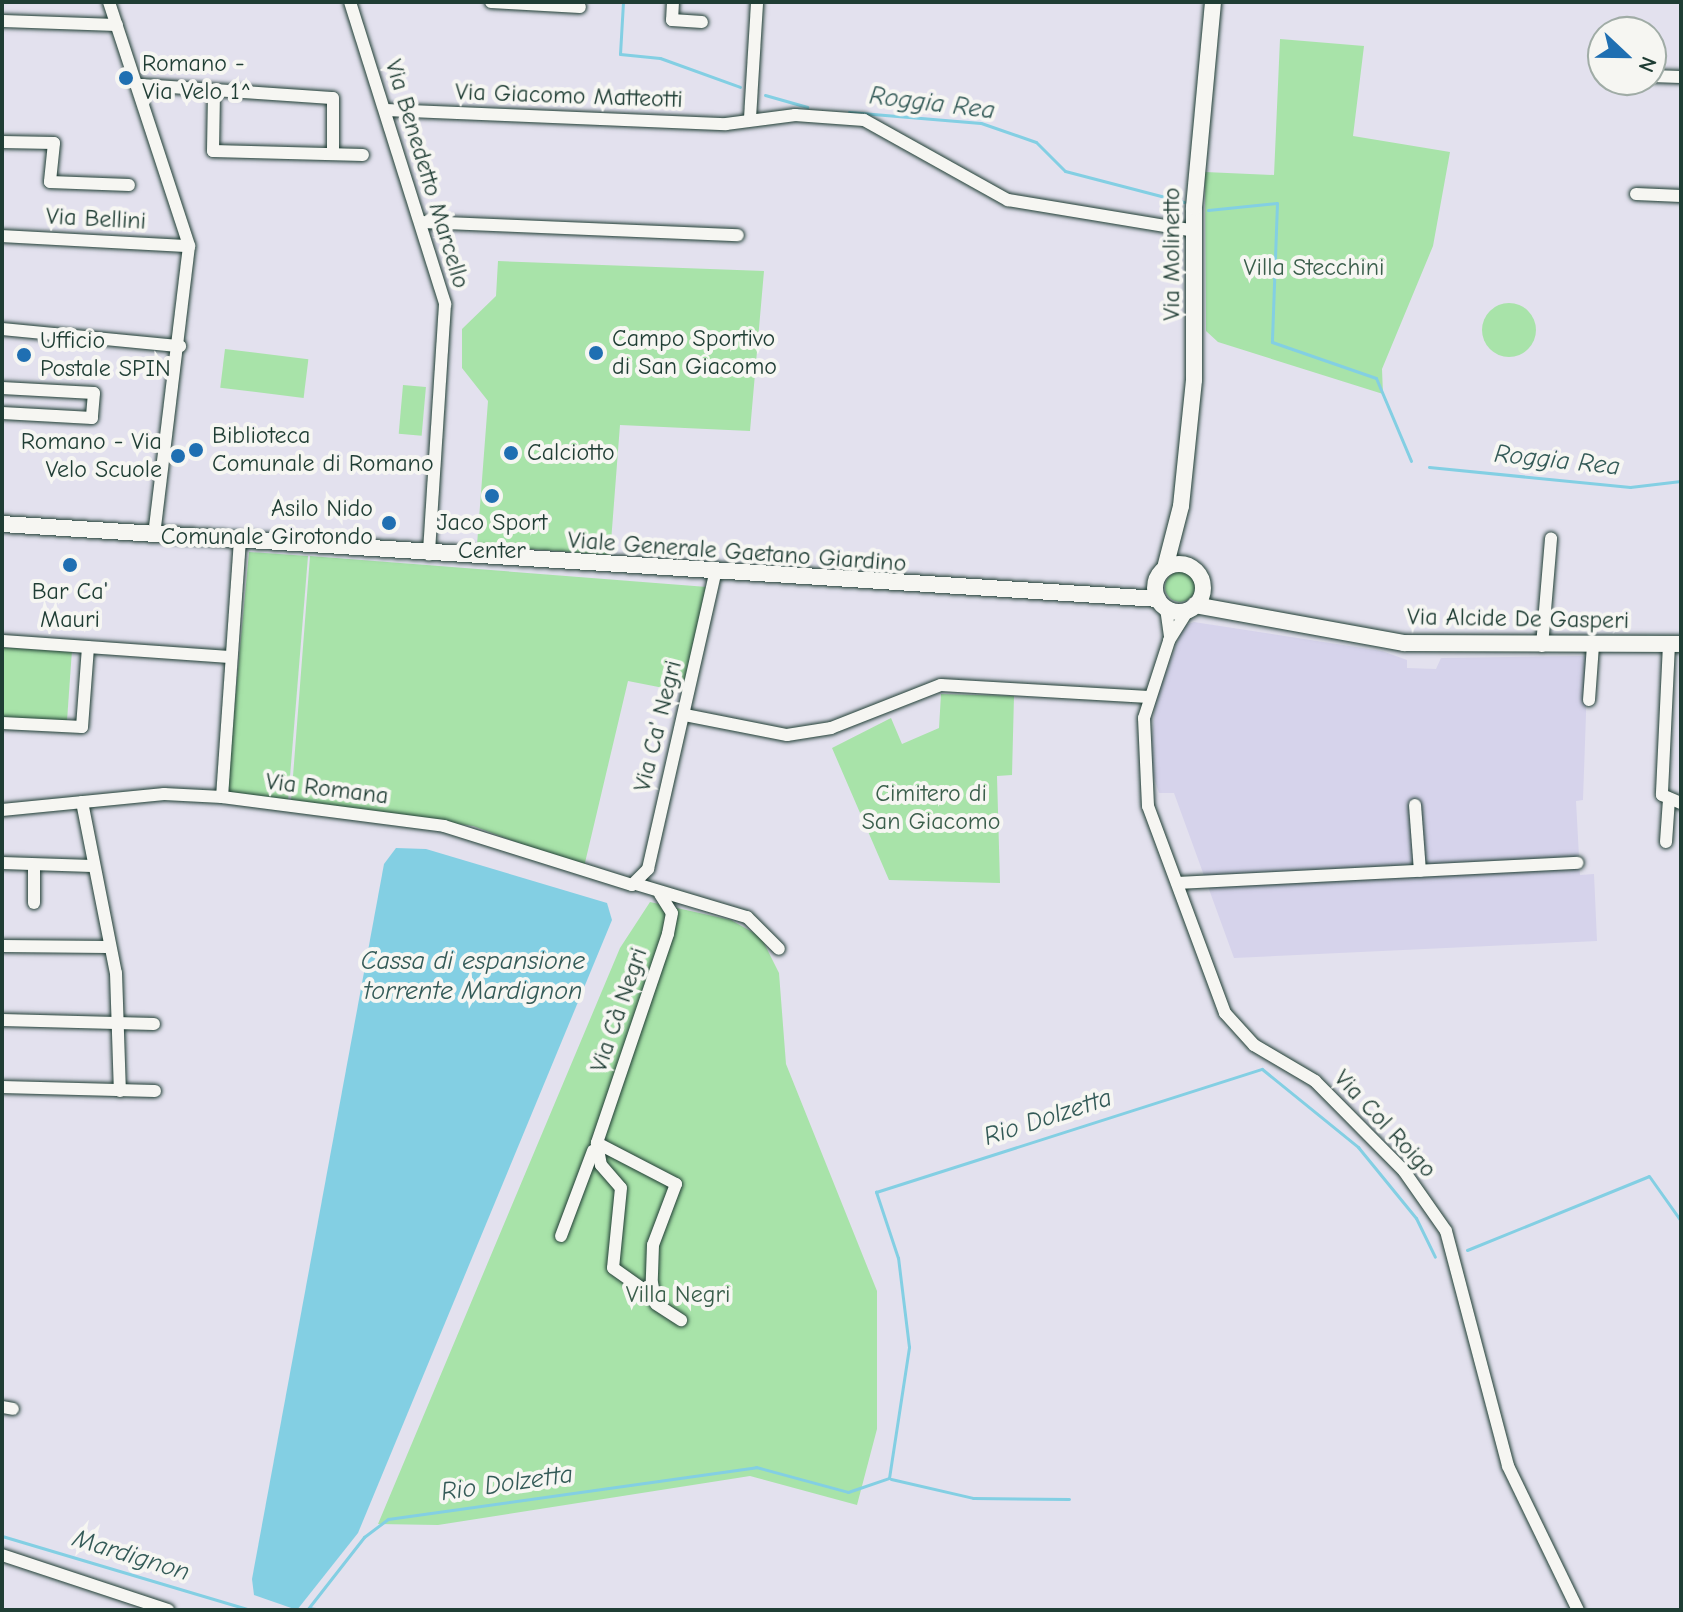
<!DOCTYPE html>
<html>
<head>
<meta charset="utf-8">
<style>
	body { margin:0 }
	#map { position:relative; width:1683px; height:1612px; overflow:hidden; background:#e3e1ee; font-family:"Comic Neue",sans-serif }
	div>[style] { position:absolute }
	.built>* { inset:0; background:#d6d3eb }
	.green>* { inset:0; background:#a8e3a9; transform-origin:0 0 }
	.round { border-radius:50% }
	.water>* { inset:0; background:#83cfe3 }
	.stream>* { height:3px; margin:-1.5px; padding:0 1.5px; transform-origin:1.5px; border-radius:1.5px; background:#83cfe3 }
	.roads { filter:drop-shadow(0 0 2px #1f3d34) drop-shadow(0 0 2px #1f3d34) }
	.minor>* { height:12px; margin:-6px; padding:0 6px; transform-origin:6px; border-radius:6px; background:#f6f6f2 }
	.major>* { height:16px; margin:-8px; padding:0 8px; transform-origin:8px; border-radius:8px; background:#f6f6f2 }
	.major>.ring { margin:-8px; padding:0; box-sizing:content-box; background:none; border:16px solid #f6f6f2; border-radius:50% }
	.dots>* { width:22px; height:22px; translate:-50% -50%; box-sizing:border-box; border:4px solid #f6f6f2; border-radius:50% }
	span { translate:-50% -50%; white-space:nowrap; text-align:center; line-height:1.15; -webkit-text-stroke:8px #f6f6f2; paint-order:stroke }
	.poi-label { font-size:24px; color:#1f3d34 }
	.left { translate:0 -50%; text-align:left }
	.right { translate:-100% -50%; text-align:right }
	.street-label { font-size:24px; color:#1f3d34 }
	.park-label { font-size:24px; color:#3a5e4b }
	.water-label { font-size:26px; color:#335a57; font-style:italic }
	.frame { position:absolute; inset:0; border:4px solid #1f3d34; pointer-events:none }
	.north { position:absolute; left:1587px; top:16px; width:80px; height:80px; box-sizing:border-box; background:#f6f6f2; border:2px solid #a0aca6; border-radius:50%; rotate:112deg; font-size:22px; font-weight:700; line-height:32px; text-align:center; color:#1f3d34 }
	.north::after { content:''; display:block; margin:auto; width:28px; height:36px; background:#1f6fb2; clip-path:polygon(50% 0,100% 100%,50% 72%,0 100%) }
</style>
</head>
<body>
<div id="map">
	<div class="built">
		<i style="clip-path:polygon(1194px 622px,1382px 651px,1407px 660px,1407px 668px,1436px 669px,1441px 658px,1588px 656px,1583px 800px,1576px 801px,1580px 875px,1594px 874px,1597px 941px,1234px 958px,1174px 793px,1159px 793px,1150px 766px,1155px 702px,1183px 626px)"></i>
	</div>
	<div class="green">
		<i style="clip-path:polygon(1280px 39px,1364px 46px,1353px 136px,1450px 152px,1433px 246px,1382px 369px,1383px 394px,1218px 342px,1206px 331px,1205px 172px,1274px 175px)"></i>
		<i style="clip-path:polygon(498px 261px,764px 271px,750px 431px,620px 425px,610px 555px,477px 545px,488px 401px,462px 368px,462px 329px,496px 296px)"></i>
		<i class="round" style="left:1482px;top:303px;width:54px;height:54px"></i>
		<i style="left:225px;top:349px;width:84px;height:39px;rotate:7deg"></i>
		<i style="left:403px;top:385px;width:23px;height:49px;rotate:5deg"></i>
		<i style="clip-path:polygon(249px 552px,308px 556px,288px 801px,231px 793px,227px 787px)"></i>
		<i style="clip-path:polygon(310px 556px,707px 587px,684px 692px,628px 681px,584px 867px,473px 826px,291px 802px)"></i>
		<i class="round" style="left:1165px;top:572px;width:30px;height:30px"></i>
		<i style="left:2px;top:647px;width:70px;height:70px;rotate:4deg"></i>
		<i style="clip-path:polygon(941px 694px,1014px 696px,1012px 775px,997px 776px,1000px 883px,889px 880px,832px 748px,891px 718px,902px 744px,939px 728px)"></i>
		<i style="clip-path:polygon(650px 902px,731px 920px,761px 937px,779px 973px,786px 1064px,877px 1291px,877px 1429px,857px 1505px,750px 1476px,438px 1525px,378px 1524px,620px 948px)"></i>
	</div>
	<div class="water">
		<i style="clip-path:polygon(396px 848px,426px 849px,607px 903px,612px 920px,358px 1533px,297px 1610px,254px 1595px,252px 1579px,384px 864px)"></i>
	</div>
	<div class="stream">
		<i style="left:623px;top:2px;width:52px;rotate:93.3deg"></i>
		<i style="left:620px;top:54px;width:40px;rotate:5.7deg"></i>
		<i style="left:660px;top:58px;width:85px;rotate:19.9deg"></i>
		<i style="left:765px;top:95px;width:44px;rotate:15.9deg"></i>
		<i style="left:849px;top:112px;width:132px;rotate:4.8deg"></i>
		<i style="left:981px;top:123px;width:58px;rotate:19.1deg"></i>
		<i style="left:1036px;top:142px;width:41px;rotate:45deg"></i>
		<i style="left:1065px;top:171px;width:123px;rotate:14.6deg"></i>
		<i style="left:1208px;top:210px;width:69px;rotate:-5.8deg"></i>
		<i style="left:1277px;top:203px;width:139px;rotate:92.1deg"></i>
		<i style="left:1272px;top:342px;width:110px;rotate:19.1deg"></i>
		<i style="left:1376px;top:378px;width:90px;rotate:67.1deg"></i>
		<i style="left:1429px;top:467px;width:202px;rotate:5.7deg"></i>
		<i style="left:1630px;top:487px;width:51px;rotate:-6.7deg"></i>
		<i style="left:1467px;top:1250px;width:196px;rotate:-22.1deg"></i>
		<i style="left:1649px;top:1176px;width:55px;rotate:54.6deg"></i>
		<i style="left:891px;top:1479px;width:84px;rotate:13deg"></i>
		<i style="left:973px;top:1498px;width:96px;rotate:0.6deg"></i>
		<i style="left:2px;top:1536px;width:260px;rotate:16.6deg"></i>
		<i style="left:309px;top:1608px;width:13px;rotate:9deg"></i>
		<i style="left:307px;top:1610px;width:93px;rotate:-52deg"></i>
		<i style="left:364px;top:1537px;width:30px;rotate:-37deg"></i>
		<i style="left:388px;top:1519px;width:372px;rotate:-8deg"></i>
		<i style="left:756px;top:1467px;width:95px;rotate:15.2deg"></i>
		<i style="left:848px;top:1492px;width:43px;rotate:-18.9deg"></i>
		<i style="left:889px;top:1478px;width:133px;rotate:-81.3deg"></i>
		<i style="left:909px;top:1347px;width:90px;rotate:-97deg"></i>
		<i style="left:898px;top:1258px;width:70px;rotate:-108.4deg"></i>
		<i style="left:876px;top:1192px;width:405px;rotate:-17.7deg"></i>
		<i style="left:1262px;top:1069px;width:124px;rotate:39.1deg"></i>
		<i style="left:1358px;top:1147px;width:92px;rotate:50.8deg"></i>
		<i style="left:1416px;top:1218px;width:43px;rotate:64deg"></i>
	</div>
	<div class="roads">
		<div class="minor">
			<i style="left:109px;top:2px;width:257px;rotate:71.8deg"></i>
			<i style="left:189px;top:246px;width:291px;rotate:96.9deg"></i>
			<i style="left:350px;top:2px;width:317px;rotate:72.5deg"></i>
			<i style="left:445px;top:304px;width:251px;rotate:93.7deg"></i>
			<i style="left:491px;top:2px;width:89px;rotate:3.2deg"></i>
			<i style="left:673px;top:2px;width:18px;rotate:93deg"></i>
			<i style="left:672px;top:20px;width:30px;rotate:4deg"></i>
			<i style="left:2px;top:21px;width:115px;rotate:2deg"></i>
			<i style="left:1651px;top:76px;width:30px;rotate:2deg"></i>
			<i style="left:140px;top:85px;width:193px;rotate:3.9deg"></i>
			<i style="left:333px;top:98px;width:56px;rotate:90deg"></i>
			<i style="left:214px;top:93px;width:58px;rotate:91deg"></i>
			<i style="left:213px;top:151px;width:150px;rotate:1.5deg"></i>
			<i style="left:386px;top:110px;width:340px;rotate:2.4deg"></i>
			<i style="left:726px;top:124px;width:70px;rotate:-7.4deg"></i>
			<i style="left:795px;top:115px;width:69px;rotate:4.1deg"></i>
			<i style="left:864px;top:120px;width:165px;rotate:29.1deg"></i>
			<i style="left:1008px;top:200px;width:190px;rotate:9.4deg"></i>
			<i style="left:750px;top:118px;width:116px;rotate:-86.5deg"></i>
			<i style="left:2px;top:142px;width:52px;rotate:1.1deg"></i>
			<i style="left:54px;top:143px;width:39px;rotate:96deg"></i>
			<i style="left:50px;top:182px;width:79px;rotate:2.2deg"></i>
			<i style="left:1636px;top:194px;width:45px;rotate:2.5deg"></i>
			<i style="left:422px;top:222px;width:316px;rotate:2.4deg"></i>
			<i style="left:2px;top:236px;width:187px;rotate:3.1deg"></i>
			<i style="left:2px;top:329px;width:179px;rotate:5.5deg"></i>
			<i style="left:2px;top:388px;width:92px;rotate:3.1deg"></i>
			<i style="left:94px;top:393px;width:25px;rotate:95deg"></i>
			<i style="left:92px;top:418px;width:90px;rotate:-176.8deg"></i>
			<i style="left:1166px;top:608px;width:28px;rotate:82deg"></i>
			<i style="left:1188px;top:610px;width:36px;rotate:122deg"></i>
			<i style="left:1169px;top:641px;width:81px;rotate:108deg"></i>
			<i style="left:1144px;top:718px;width:88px;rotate:87.4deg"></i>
			<i style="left:1148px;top:806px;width:221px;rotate:69.6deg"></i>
			<i style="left:1225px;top:1013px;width:43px;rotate:47.8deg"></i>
			<i style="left:1254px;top:1045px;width:71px;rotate:30.5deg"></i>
			<i style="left:1315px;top:1081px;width:127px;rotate:45.3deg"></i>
			<i style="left:1404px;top:1171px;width:73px;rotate:55deg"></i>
			<i style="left:1446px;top:1231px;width:243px;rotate:75.2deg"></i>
			<i style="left:1508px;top:1466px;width:160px;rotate:64.1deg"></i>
			<i style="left:2px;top:641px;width:229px;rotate:4deg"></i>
			<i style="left:1669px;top:644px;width:151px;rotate:92.7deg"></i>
			<i style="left:1662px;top:795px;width:21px;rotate:23deg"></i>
			<i style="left:1542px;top:646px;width:108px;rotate:-85.2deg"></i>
			<i style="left:1589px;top:700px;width:54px;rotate:-85.8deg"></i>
			<i style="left:685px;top:715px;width:104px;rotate:11.1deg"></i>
			<i style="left:787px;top:735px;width:45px;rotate:-9deg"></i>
			<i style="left:831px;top:728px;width:118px;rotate:-21.4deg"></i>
			<i style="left:941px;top:685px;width:208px;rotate:3.3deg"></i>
			<i style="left:2px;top:723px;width:80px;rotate:2.9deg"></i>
			<i style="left:82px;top:727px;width:80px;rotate:-85.7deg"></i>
			<i style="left:222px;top:797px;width:257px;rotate:-86deg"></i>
			<i style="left:82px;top:802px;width:174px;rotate:78.8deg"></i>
			<i style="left:116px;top:973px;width:118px;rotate:88.1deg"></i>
			<i style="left:1415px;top:805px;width:66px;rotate:85.7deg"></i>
			<i style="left:2px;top:810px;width:163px;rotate:-5.6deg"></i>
			<i style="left:164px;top:794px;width:58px;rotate:3deg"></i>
			<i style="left:222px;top:797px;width:224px;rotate:7.4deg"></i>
			<i style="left:444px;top:826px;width:197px;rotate:17.4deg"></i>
			<i style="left:632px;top:885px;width:23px;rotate:-45deg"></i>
			<i style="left:648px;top:869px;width:303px;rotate:-77.2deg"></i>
			<i style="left:1666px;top:842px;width:39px;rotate:-86deg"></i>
			<i style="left:2px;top:863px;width:90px;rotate:1.9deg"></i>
			<i style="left:1178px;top:883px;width:400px;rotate:-2.9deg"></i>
			<i style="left:636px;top:884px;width:116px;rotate:16.6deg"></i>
			<i style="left:747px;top:917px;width:45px;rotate:45deg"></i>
			<i style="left:660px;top:894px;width:22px;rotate:58deg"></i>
			<i style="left:672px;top:913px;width:21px;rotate:101deg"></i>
			<i style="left:668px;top:934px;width:221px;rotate:108.8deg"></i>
			<i style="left:597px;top:1143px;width:89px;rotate:27.4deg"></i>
			<i style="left:676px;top:1184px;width:65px;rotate:110.7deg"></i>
			<i style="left:653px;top:1245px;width:38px;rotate:92deg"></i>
			<i style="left:652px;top:1283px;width:21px;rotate:79deg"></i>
			<i style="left:656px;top:1304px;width:30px;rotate:33deg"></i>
			<i style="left:34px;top:903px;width:38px;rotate:-90deg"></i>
			<i style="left:2px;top:946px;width:106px;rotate:0.5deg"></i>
			<i style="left:2px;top:1020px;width:152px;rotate:1.5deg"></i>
			<i style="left:2px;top:1087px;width:153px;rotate:1.5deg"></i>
			<i style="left:597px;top:1143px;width:22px;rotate:80deg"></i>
			<i style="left:601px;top:1165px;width:30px;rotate:49deg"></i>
			<i style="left:621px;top:1188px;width:80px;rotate:95.7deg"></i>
			<i style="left:613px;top:1268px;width:50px;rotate:35.3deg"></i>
			<i style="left:561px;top:1236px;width:91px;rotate:-69.4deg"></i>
			<i style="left:2px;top:1407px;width:11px;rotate:10deg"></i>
			<i style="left:2px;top:1555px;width:175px;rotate:18.3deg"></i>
		</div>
		<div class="major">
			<i style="left:2px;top:524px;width:1158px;rotate:3.71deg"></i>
			<i class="ring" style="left:1155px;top:564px;width:32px;height:32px"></i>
			<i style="left:1165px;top:568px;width:64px;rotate:-75.5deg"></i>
			<i style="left:1181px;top:506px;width:127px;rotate:-84.1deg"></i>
			<i style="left:1194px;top:380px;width:173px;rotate:-90deg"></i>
			<i style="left:1194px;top:207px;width:206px;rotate:-84.7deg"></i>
			<i style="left:1195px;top:605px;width:212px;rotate:10.3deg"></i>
			<i style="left:1404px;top:643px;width:277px;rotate:0.2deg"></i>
		</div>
	</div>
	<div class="dots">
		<i style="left:126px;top:78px;background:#1f6fb2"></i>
		<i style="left:596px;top:353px;background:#1f6fb2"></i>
		<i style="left:24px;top:355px;background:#1f6fb2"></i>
		<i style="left:196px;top:450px;background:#1f6fb2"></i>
		<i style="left:511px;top:453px;background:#1f6fb2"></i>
		<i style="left:178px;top:456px;background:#1f6fb2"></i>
		<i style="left:492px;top:496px;background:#1f6fb2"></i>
		<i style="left:389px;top:523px;background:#1f6fb2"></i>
		<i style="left:70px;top:565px;background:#1f6fb2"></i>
	</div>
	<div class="poi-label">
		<span class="left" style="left:142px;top:78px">Romano -<br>Via Velo 1^</span>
		<span class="left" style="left:612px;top:353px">Campo Sportivo<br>di San Giacomo</span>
		<span class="left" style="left:40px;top:355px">Ufficio<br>Postale SPIN</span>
		<span class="left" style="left:212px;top:450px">Biblioteca<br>Comunale di Romano</span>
		<span class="right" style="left:162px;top:456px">Romano - Via<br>Velo Scuole</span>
		<span class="left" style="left:527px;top:453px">Calciotto</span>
		<span class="right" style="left:373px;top:523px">Asilo Nido<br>Comunale Girotondo</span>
		<span style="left:492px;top:537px">Jaco Sport<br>Center</span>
		<span style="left:70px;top:606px">Bar Ca'<br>Mauri</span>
	</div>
	<div class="street-label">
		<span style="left:569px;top:96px;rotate:2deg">Via Giacomo Matteotti</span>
		<span style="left:427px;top:174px;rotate:73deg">Via Benedetto Marcello</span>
		<span style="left:96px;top:219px;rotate:3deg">Via Bellini</span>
		<span style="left:1172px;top:254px;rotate:-90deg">Via Molinetto</span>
		<span style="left:737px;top:552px;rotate:4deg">Viale Generale Gaetano Giardino</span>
		<span style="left:1518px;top:619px;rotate:1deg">Via Alcide De Gasperi</span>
		<span style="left:658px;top:726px;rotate:-76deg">Via Ca' Negri</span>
		<span style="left:327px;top:789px;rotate:7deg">Via Romana</span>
		<span style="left:619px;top:1010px;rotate:-71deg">Via Cà Negri</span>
		<span style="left:1385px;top:1124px;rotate:47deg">Via Col Roigo</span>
	</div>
	<div class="park-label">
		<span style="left:1314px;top:268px">Villa Stecchini</span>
		<span style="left:931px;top:808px">Cimitero di<br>San Giacomo</span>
		<span style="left:678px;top:1295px">Villa Negri</span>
	</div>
	<div class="water-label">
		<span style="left:932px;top:104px;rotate:7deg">Roggia Rea</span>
		<span style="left:1557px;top:461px;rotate:6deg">Roggia Rea</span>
		<span style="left:473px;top:977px">Cassa di espansione<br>torrente Mardignon</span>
		<span style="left:1048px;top:1118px;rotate:-18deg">Rio Dolzetta</span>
		<span style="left:507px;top:1484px;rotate:-8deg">Rio Dolzetta</span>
		<span style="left:131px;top:1556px;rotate:17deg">Mardignon</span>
	</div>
	<div class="frame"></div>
	<div class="north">N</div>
</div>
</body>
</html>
